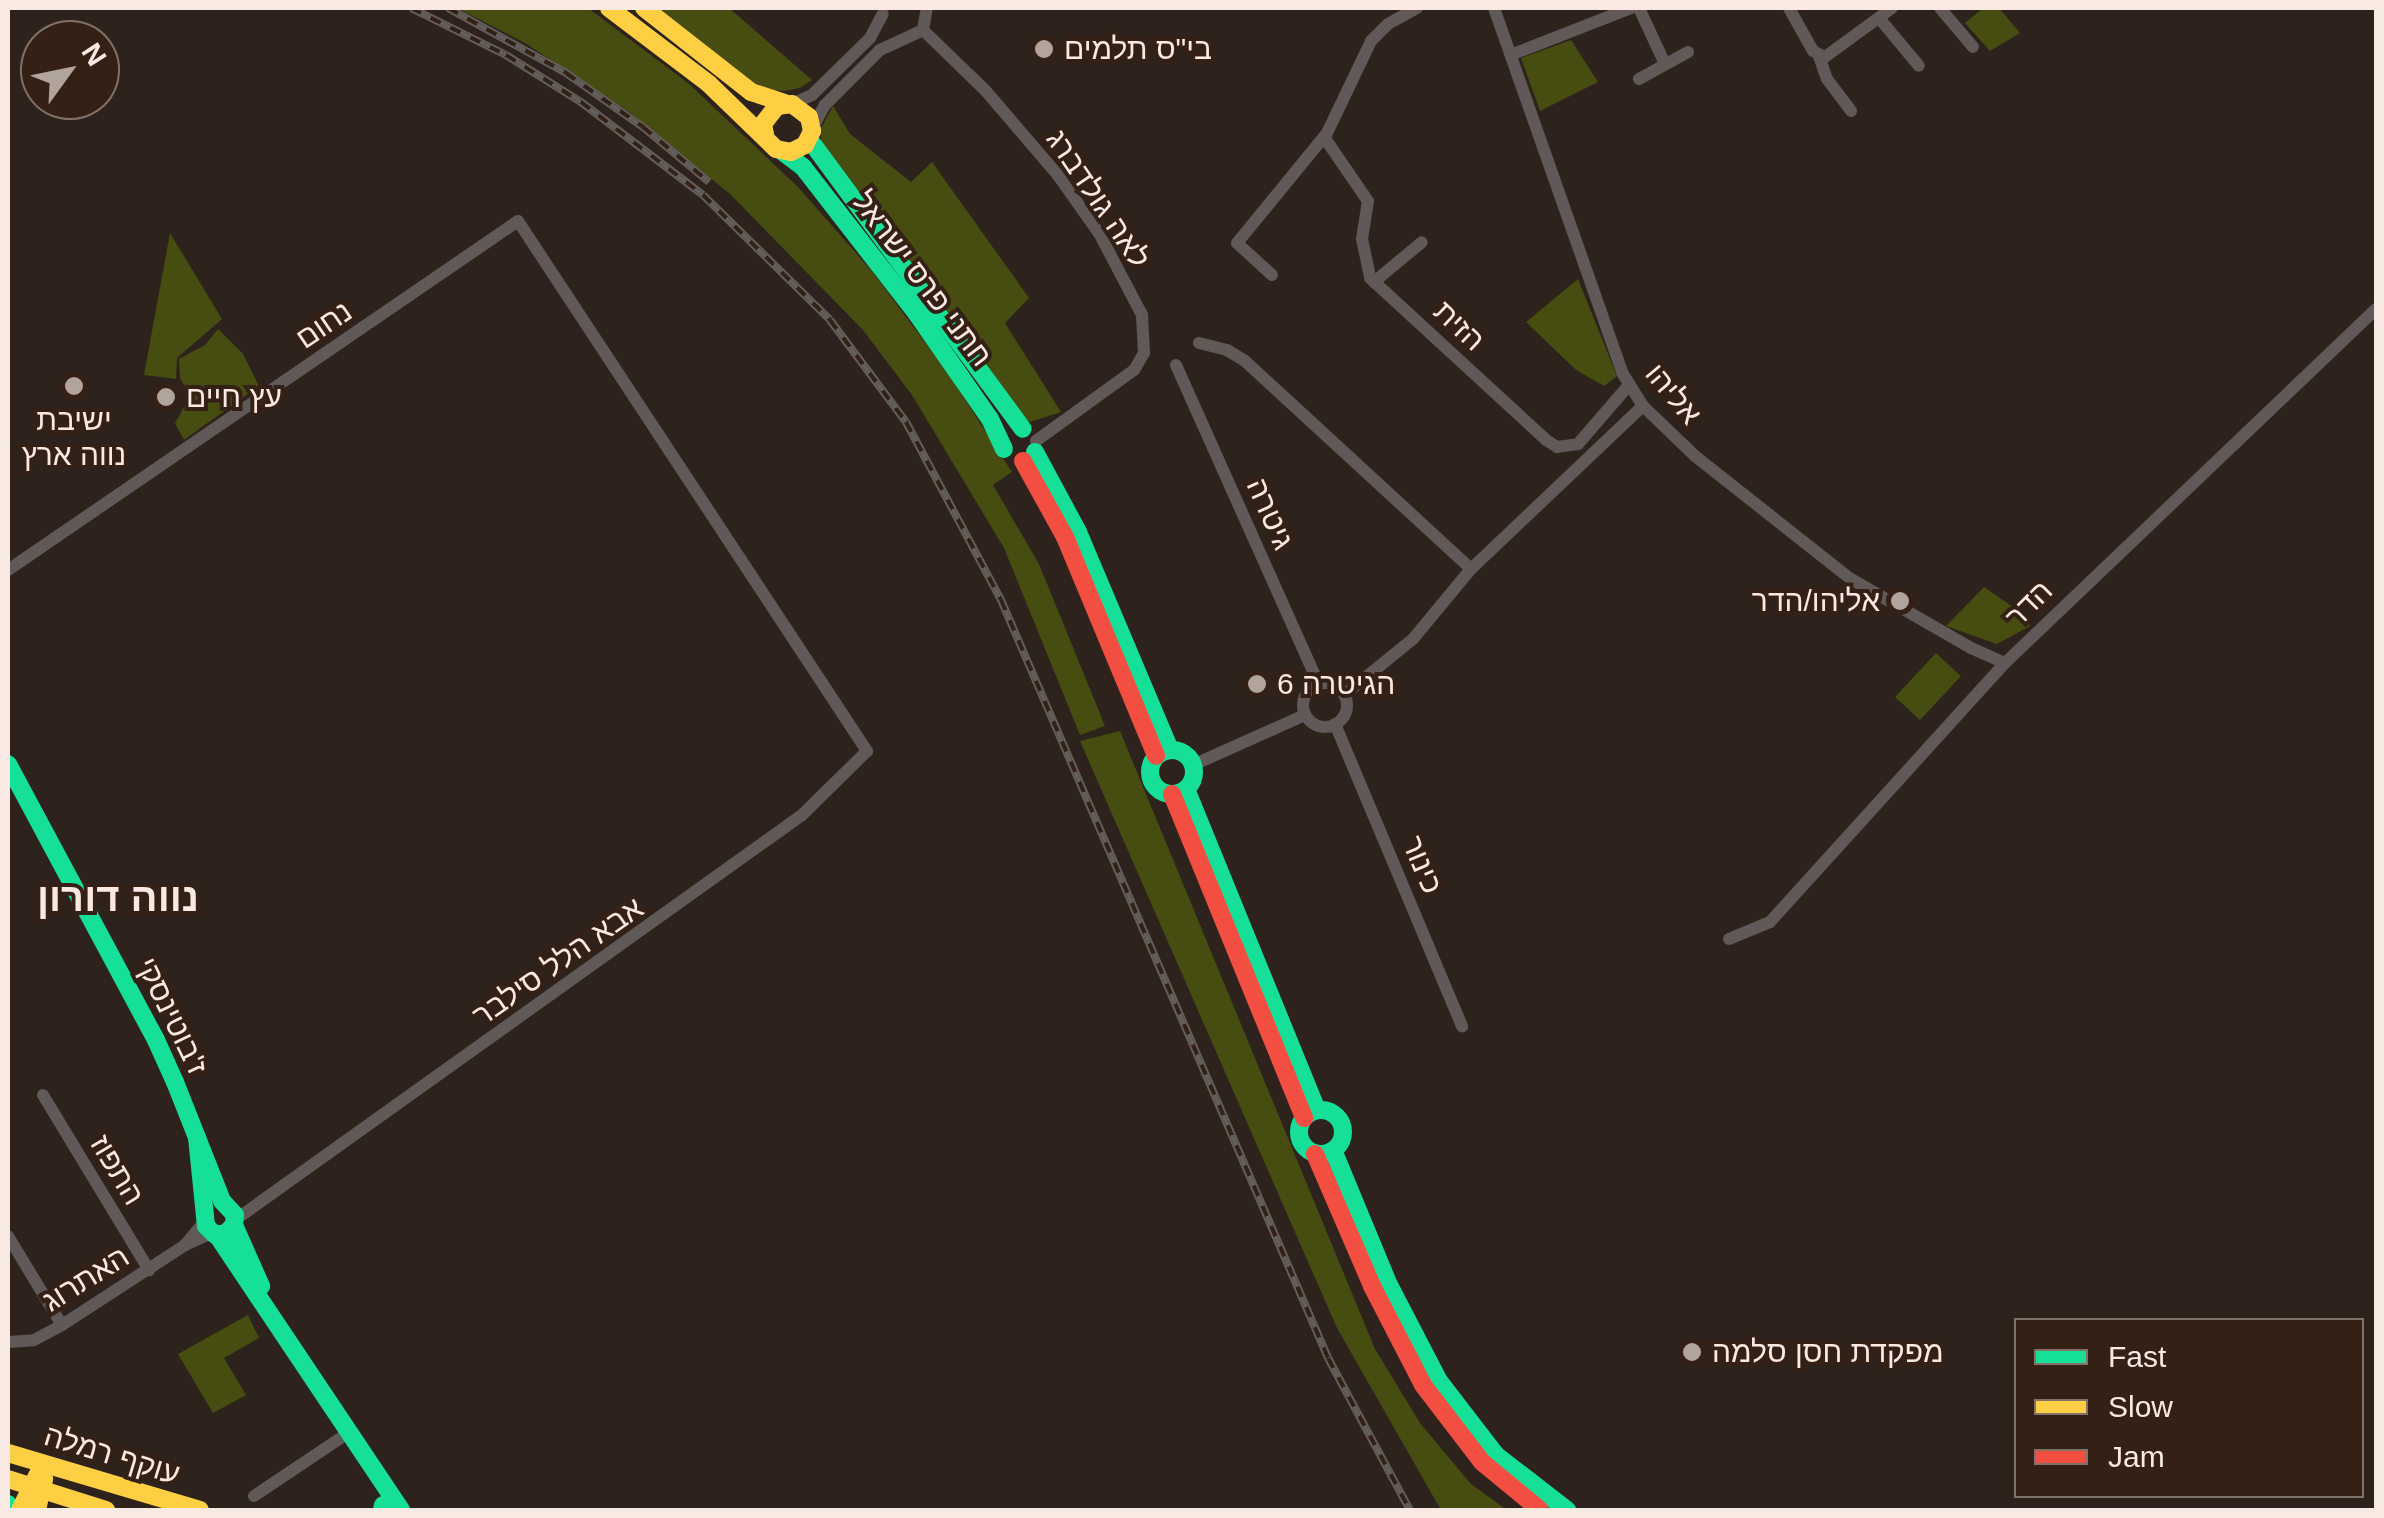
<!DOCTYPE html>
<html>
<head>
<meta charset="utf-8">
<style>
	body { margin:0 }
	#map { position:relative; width:2384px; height:1518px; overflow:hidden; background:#2d221c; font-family:Helvetica,"Noto Sans Hebrew",sans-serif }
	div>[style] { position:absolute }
	.green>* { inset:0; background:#474c11; transform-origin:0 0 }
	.street>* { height:12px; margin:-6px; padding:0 6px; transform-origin:6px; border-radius:6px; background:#605958 }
	.street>.ring { margin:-6px; padding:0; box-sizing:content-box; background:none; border:12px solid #605958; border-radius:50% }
	.fast>* { height:18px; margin:-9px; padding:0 9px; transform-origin:9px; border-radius:9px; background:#16e098 }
	.fast>.ring { margin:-9px; padding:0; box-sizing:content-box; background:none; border:18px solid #16e098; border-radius:50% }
	.slow>* { height:18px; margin:-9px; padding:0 9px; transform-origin:9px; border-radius:9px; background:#ffcf43 }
	.jam>* { height:18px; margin:-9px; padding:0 9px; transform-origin:9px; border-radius:9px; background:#f24e42 }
	.rail>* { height:8px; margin-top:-4px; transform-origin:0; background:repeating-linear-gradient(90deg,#342015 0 11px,#645e5a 0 22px); box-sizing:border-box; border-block:2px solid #645e5a }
	.dots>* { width:28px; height:28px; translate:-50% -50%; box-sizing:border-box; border:5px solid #342015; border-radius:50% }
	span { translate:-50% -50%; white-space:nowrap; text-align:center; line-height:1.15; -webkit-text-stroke:8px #342015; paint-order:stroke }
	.poi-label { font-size:30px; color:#f8eae3 }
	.left { translate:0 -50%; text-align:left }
	.right { translate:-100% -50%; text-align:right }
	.street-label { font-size:30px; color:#f8eae3 }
	.district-label { font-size:40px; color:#f8eae3; font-weight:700 }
	.frame { position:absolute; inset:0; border:10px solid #f8eae3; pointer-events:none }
	.legend { position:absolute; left:2014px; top:1318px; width:350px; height:180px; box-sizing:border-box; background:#342015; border:2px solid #827167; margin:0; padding:12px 18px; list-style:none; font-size:30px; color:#f8eae3 }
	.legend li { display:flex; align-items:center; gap:20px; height:50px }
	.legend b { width:50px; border:2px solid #827167 }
	.north { position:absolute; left:20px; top:20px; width:100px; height:100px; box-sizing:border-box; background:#342015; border:2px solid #827167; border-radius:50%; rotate:57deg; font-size:28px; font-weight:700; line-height:40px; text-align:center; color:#f8eae3 }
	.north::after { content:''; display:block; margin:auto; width:35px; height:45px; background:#b1a49d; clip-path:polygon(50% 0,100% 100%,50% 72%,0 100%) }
</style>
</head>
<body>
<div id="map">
	<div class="green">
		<i style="clip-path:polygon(457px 8px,588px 8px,688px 83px,798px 187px,871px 270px,945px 369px,1012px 472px,993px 485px,1039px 564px,1105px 726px,1080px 735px,1004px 548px,912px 395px,863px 330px,730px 194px,631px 113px,525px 43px)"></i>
		<i style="clip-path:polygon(655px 8px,729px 8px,812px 80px,800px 88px,784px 91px,755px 88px)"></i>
		<i style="clip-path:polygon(1983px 8px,1999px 8px,2020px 33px,1990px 51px,1965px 23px)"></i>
		<i style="clip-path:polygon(1571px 40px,1598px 82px,1540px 111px,1521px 58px)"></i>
		<i style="clip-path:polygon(833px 106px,850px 134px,911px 182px,932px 162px,1029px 298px,1005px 323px,1061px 412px,1030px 422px,1018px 416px,931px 287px,864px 206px,821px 143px,821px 128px)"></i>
		<i style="clip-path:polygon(170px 233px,222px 319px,177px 358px,176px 379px,144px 375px)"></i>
		<i style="clip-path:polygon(1578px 279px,1617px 376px,1604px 386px,1576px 370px,1526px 322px)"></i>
		<i style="clip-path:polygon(218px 329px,243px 354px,259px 386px,184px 440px,175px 423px,190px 397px,180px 378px,179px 359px,205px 345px)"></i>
		<i style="clip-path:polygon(1984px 587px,2016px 609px,2030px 626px,1997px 644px,1946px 626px)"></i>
		<i style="left:1936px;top:653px;width:34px;height:60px;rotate:43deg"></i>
		<i style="clip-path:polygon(1120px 731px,1375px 1349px,1420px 1423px,1471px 1484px,1507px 1510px,1441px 1510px,1337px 1328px,1080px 741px)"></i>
		<i style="clip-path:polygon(248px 1315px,259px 1338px,224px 1358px,246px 1395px,213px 1413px,178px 1354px)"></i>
	</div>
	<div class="street">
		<i style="left:1494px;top:8px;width:388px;rotate:70.6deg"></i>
		<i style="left:1623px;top:374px;width:38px;rotate:58deg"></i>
		<i style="left:1643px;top:406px;width:72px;rotate:43.9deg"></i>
		<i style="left:1695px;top:456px;width:199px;rotate:38.3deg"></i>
		<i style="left:1851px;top:579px;width:138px;rotate:29.9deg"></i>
		<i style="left:1971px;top:648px;width:37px;rotate:24deg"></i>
		<i style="left:1639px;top:8px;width:62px;rotate:65.1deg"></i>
		<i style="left:1789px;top:8px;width:49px;rotate:60.8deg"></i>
		<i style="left:1813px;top:51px;width:13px;rotate:27deg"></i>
		<i style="left:1825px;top:57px;width:83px;rotate:-36.2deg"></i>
		<i style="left:1940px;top:8px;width:51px;rotate:49.8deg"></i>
		<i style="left:1879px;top:18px;width:62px;rotate:50.2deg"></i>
		<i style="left:923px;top:30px;width:86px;rotate:44.1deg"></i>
		<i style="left:985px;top:90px;width:111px;rotate:49.4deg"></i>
		<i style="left:1057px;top:174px;width:72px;rotate:54.6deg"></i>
		<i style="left:1099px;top:233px;width:93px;rotate:62.3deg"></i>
		<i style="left:1142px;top:315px;width:38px;rotate:87deg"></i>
		<i style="left:1144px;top:353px;width:20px;rotate:120deg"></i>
		<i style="left:1134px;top:370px;width:121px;rotate:144.1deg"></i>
		<i style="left:1513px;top:54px;width:127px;rotate:-21.3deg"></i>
		<i style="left:1819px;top:56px;width:24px;rotate:71deg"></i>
		<i style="left:1827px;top:79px;width:40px;rotate:53deg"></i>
		<i style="left:1639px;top:79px;width:56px;rotate:-28.9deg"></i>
		<i style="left:792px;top:104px;width:22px;rotate:-24deg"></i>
		<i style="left:812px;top:95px;width:81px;rotate:-44.5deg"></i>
		<i style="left:870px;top:38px;width:27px;rotate:-62deg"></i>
		<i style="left:812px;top:129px;width:27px;rotate:-62deg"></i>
		<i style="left:825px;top:105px;width:78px;rotate:-45deg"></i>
		<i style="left:880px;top:50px;width:47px;rotate:-24.9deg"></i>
		<i style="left:923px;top:30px;width:22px;rotate:-80deg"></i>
		<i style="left:1324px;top:137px;width:78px;rotate:55.5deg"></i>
		<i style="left:1368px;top:201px;width:38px;rotate:99deg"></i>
		<i style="left:1362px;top:239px;width:40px;rotate:78deg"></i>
		<i style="left:1370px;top:278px;width:239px;rotate:42.6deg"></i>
		<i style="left:1546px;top:440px;width:13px;rotate:32deg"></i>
		<i style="left:1557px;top:447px;width:21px;rotate:-8deg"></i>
		<i style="left:1578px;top:444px;width:77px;rotate:-49.2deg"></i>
		<i style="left:1272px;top:275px;width:47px;rotate:-137.6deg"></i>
		<i style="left:1237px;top:243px;width:142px;rotate:-50.7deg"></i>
		<i style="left:1327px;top:133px;width:102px;rotate:-64.4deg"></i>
		<i style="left:1371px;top:41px;width:24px;rotate:-45deg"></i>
		<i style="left:1388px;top:24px;width:33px;rotate:-29deg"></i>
		<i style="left:1374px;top:282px;width:62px;rotate:-39.8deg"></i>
		<i style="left:1199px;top:343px;width:29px;rotate:14deg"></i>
		<i style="left:1227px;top:350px;width:21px;rotate:31deg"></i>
		<i style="left:1245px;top:361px;width:307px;rotate:42.6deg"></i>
		<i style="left:1176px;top:365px;width:350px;rotate:65.9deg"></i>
		<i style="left:8px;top:570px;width:618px;rotate:-34.38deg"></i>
		<i style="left:518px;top:221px;width:635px;rotate:56.64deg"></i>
		<i style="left:867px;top:751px;width:91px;rotate:135.4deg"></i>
		<i style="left:802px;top:815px;width:697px;rotate:144.46deg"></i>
		<i class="ring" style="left:1303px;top:683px;width:32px;height:32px"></i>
		<i style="left:1344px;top:695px;width:89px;rotate:-39.1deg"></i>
		<i style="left:1413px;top:639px;width:91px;rotate:-50.4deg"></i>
		<i style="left:1471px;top:569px;width:237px;rotate:-43.5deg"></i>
		<i style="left:1335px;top:724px;width:328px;rotate:67.2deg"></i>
		<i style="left:1193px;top:765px;width:123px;rotate:-24.1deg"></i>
		<i style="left:1729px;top:939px;width:44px;rotate:-22.5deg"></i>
		<i style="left:1770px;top:922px;width:350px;rotate:-47.8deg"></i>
		<i style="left:2005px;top:663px;width:513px;rotate:-43.66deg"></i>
		<i style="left:43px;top:1095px;width:205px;rotate:58.8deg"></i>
		<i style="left:205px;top:1221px;width:31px;rotate:130deg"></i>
		<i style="left:185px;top:1245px;width:30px;rotate:-24deg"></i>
		<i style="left:8px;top:1236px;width:104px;rotate:58.8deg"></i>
		<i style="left:8px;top:1342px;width:26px;rotate:-4deg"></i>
		<i style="left:34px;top:1340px;width:32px;rotate:-28deg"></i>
		<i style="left:62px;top:1325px;width:147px;rotate:-33deg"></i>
		<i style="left:254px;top:1496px;width:113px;rotate:-33.8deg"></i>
	</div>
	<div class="fast">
		<i style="left:809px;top:139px;width:360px;rotate:53.6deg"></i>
		<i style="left:783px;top:152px;width:25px;rotate:37deg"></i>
		<i style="left:803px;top:167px;width:186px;rotate:52.2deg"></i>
		<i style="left:917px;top:314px;width:128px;rotate:55.2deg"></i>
		<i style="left:990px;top:419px;width:33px;rotate:65deg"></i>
		<i style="left:1035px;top:452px;width:91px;rotate:61.7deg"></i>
		<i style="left:1078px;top:532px;width:237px;rotate:67.1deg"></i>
		<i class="ring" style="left:1150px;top:750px;width:26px;height:26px"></i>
		<i style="left:8px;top:764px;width:313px;rotate:61.8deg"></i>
		<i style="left:156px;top:1040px;width:46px;rotate:65.7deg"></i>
		<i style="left:175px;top:1082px;width:128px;rotate:68.4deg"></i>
		<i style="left:222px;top:1201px;width:19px;rotate:47deg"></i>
		<i style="left:235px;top:1215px;width:10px;rotate:96deg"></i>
		<i style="left:234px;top:1225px;width:13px;rotate:135deg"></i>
		<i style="left:225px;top:1234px;width:11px;rotate:180deg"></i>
		<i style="left:214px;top:1234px;width:11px;rotate:-135deg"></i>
		<i style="left:206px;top:1226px;width:89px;rotate:-95.8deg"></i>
		<i style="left:1186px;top:789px;width:347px;rotate:67.8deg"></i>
		<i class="ring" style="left:1299px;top:1110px;width:26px;height:26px"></i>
		<i style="left:1333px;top:1150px;width:146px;rotate:67.5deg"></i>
		<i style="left:1389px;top:1285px;width:108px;rotate:62.5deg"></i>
		<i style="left:1439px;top:1381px;width:93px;rotate:52.4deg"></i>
		<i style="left:1496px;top:1455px;width:90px;rotate:37.8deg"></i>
		<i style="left:234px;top:1225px;width:67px;rotate:66.1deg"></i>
		<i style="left:217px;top:1235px;width:331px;rotate:56.2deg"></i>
		<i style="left:8px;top:1504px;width:6px;rotate:81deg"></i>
		<i style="left:382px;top:1510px;width:5px;rotate:-79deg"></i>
	</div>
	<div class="slow">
		<i style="left:609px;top:8px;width:126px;rotate:37.2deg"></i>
		<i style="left:709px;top:84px;width:93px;rotate:44.1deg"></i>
		<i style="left:776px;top:149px;width:15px;rotate:11deg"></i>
		<i style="left:791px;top:152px;width:16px;rotate:-27deg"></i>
		<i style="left:805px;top:145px;width:16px;rotate:-63deg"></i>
		<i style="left:812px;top:131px;width:14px;rotate:-102deg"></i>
		<i style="left:809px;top:117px;width:21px;rotate:-143deg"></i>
		<i style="left:792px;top:104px;width:15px;rotate:172deg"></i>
		<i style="left:777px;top:106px;width:23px;rotate:128deg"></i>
		<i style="left:763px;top:124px;width:15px;rotate:79deg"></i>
		<i style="left:644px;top:8px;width:136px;rotate:38.1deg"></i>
		<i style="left:751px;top:92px;width:35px;rotate:18deg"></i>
		<i style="left:8px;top:1453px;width:200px;rotate:16.5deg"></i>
		<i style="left:8px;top:1479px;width:103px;rotate:17.6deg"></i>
		<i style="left:20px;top:1510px;width:51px;rotate:-63.4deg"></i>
		<i style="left:37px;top:1510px;width:32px;rotate:-77deg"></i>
	</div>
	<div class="jam">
		<i style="left:1023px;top:461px;width:87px;rotate:61.1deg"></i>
		<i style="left:1065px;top:537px;width:237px;rotate:67.4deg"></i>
		<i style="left:1172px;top:794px;width:350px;rotate:67.8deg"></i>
		<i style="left:1315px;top:1154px;width:144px;rotate:66.6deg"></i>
		<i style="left:1372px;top:1286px;width:111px;rotate:62.7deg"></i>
		<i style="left:1423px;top:1385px;width:97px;rotate:52.5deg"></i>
		<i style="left:1482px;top:1462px;width:75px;rotate:39.6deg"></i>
	</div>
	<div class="rail">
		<i style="left:411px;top:8px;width:106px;rotate:26.3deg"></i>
		<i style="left:506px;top:55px;width:89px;rotate:32.1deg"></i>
		<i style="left:581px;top:102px;width:153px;rotate:37.3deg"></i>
		<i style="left:703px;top:195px;width:178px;rotate:44.5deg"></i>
		<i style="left:830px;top:320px;width:127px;rotate:53.3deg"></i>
		<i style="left:906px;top:422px;width:202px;rotate:61.9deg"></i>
		<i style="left:1001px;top:600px;width:826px;rotate:66.66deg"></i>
		<i style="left:1328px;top:1358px;width:173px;rotate:61.7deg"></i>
		<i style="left:448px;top:8px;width:135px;rotate:28.8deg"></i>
		<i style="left:566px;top:73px;width:94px;rotate:35deg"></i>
		<i style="left:643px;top:127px;width:86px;rotate:39.8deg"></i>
	</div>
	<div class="dots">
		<i style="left:1044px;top:49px;background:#b1a49d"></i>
		<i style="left:74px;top:386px;background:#b1a49d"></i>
		<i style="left:166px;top:397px;background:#b1a49d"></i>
		<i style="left:1900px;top:601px;background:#b1a49d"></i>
		<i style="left:1257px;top:684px;background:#b1a49d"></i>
		<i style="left:1692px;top:1352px;background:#b1a49d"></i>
	</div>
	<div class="poi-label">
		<span class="left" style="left:1064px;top:49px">בי"ס תלמים</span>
		<span class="left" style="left:186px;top:397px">עץ חיים</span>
		<span style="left:74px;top:437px">ישיבת<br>נווה ארץ</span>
		<span class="right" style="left:1880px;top:601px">אליהו/הדר</span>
		<span class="left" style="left:1277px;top:684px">הגיטרה 6</span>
		<span class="left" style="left:1712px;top:1352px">מפקדת חסן סלמה</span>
	</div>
	<div class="street-label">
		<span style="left:1098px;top:199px;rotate:56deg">לאה גולדברג</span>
		<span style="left:922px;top:279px;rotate:53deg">חתני פרס ישראל</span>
		<span style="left:324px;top:325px;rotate:-34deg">נחום</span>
		<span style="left:1459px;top:326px;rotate:43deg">הזית</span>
		<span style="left:1673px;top:394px;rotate:50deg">אליהו</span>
		<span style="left:1270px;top:514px;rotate:66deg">גיטרה</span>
		<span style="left:2029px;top:604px;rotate:-45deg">הדר</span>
		<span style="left:1422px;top:865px;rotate:67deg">כינור</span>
		<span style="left:558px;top:962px;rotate:-35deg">אבא הלל סילבר</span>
		<span style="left:172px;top:1016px;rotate:64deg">ז'בוטינסקי</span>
		<span style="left:117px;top:1170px;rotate:59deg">התפוז</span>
		<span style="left:86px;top:1279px;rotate:-32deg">האתרוג</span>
		<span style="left:112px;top:1455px;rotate:17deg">עוקף רמלה</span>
	</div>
	<div class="district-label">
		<span style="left:118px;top:897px">נווה דורון</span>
	</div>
	<div class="frame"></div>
	<ul class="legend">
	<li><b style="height:12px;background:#16e098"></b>Fast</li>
	<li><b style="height:12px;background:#ffcf43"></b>Slow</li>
	<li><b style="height:12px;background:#f24e42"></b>Jam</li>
	</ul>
	<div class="north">N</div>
</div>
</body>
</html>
